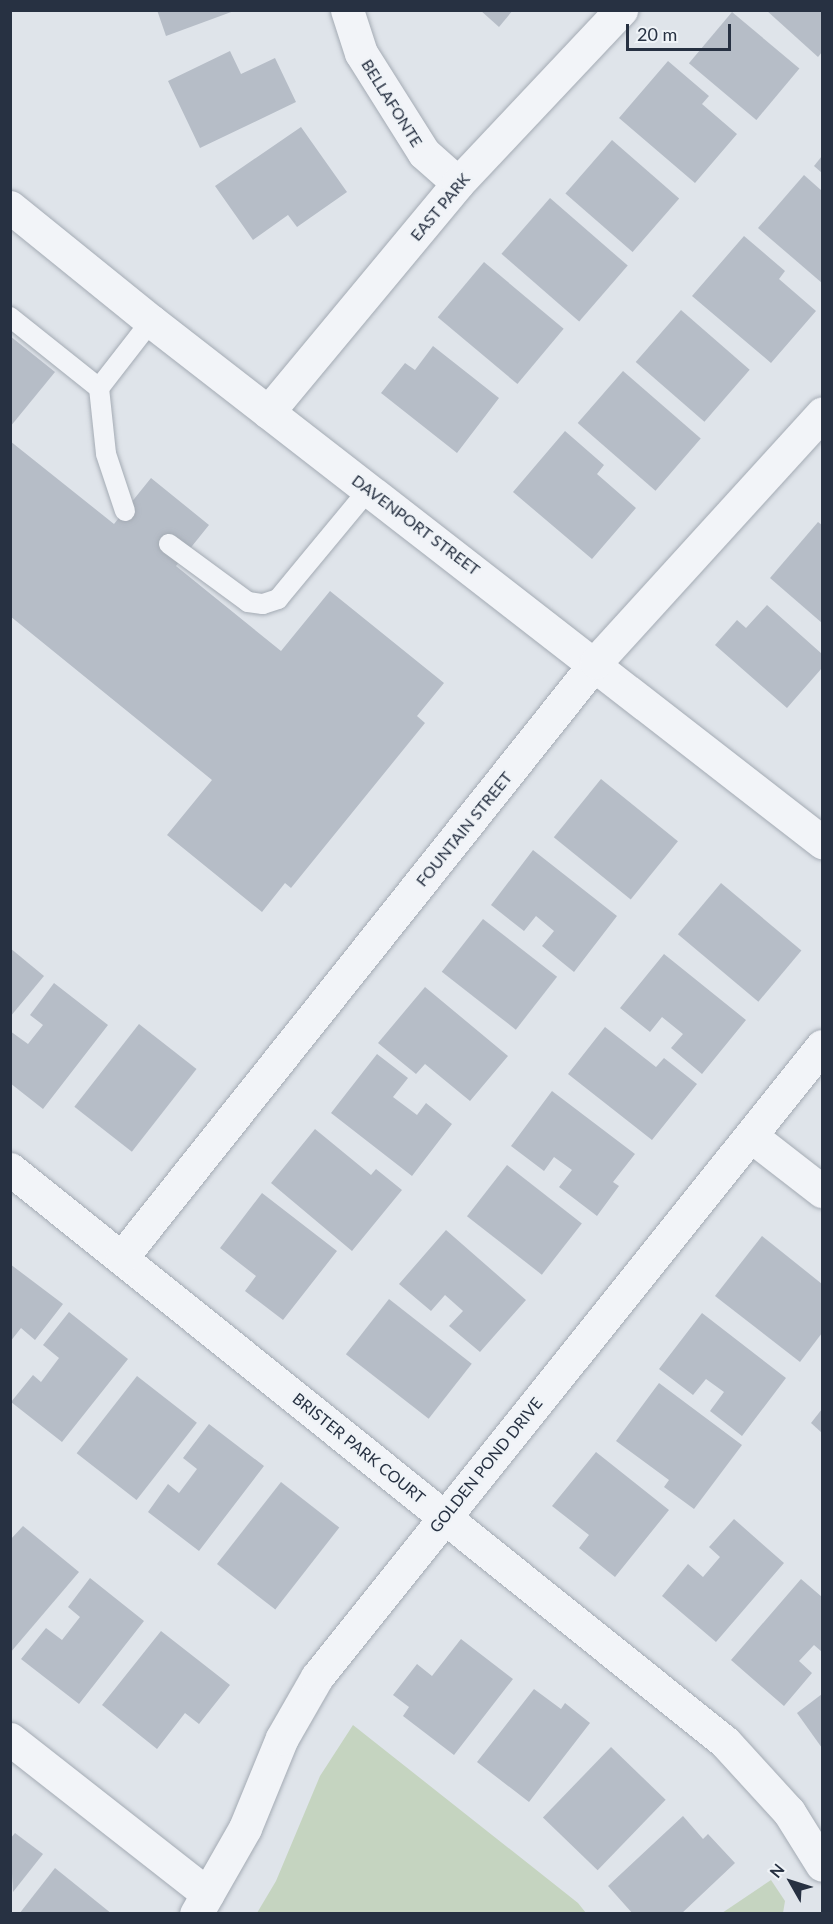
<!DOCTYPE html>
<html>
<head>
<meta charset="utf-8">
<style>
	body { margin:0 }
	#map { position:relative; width:833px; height:1924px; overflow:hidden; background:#dfe4ea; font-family:Lato,sans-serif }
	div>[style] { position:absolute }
	.green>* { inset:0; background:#c5d4c0 }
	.building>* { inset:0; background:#b6bdc7; transform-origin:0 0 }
	.roads { filter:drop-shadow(0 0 2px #a4abb4) drop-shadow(0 0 2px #a4abb4) }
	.service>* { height:20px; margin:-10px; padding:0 10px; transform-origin:10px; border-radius:10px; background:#f2f4f8 }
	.minor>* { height:33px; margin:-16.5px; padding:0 16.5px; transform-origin:16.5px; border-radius:16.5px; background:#f2f4f8 }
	span { translate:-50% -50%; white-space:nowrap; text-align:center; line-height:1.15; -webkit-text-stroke:4.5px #eff3f7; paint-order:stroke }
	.street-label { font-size:16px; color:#273142 }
	.frame { position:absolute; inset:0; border:12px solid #273142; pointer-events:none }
	.north { position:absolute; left:761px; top:1852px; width:60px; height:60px; -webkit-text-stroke:4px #eff3f7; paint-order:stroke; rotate:309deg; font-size:16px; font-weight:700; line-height:24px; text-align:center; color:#273142 }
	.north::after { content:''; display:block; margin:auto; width:21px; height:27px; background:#273142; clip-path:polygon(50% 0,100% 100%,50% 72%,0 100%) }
	.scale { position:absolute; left:626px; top:24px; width:105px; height:27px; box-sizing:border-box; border:3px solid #273142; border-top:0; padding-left:8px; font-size:18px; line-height:21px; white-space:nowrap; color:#273142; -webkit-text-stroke:4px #eff3f7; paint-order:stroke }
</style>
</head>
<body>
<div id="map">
	<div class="green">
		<i style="clip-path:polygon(353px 1725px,578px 1903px,586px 1913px,257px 1913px,276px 1881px,320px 1776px)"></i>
		<i style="clip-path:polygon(771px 1880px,785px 1901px,783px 1913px,722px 1913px)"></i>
	</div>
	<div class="building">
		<i style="clip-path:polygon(157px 10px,233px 10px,234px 11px,166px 36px)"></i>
		<i style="clip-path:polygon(480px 10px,513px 10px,499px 27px)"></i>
		<i style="clip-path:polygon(766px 10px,822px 10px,822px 52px,818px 57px)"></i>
		<i style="left:732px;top:12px;width:88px;height:67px;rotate:40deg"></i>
		<i style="clip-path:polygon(230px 51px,241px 74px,275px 58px,296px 102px,200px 148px,168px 81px)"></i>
		<i style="clip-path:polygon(668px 61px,709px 96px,702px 104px,737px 134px,695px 183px,619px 118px)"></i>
		<i style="clip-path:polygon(301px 127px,347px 192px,297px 227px,288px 215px,253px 240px,215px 186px)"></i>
		<i style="left:612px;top:140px;width:89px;height:71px;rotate:41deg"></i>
		<i style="clip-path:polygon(822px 156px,822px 173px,814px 166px)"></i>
		<i style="clip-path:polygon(804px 175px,822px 191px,822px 283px,758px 228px)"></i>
		<i style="left:550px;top:198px;width:103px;height:74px;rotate:41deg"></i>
		<i style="clip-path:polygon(744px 236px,785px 271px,779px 279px,816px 311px,771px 363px,692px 296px)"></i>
		<i style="left:484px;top:262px;width:104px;height:72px;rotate:40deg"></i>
		<i style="left:681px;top:310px;width:91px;height:69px;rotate:41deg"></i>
		<i style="clip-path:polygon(10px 336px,55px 372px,10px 427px)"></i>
		<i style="clip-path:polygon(433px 346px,499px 398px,457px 453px,381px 393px,405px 363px,415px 370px)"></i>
		<i style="left:623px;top:371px;width:103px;height:69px;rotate:41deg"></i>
		<i style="clip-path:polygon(565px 431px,604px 465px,597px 474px,636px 508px,592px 559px,513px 492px)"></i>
		<i style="clip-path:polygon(10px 441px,114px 524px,151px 478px,209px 525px,176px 566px,281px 651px,330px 591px,444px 683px,417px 716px,425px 723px,291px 888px,285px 883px,262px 912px,167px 835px,212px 780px,10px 616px)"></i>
		<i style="clip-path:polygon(818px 522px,822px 525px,822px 623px,770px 578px)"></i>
		<i style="clip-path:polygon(767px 605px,822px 654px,822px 668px,787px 708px,715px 645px,737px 620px,746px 628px)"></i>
		<i style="left:601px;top:779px;width:99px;height:75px;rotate:39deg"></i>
		<i style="clip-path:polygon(533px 850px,617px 916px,574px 972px,542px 946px,554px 931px,536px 916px,524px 931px,491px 905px)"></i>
		<i style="left:721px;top:883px;width:105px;height:67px;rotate:40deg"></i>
		<i style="left:483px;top:919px;width:94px;height:67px;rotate:38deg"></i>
		<i style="clip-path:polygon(10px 948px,44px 976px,10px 1017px)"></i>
		<i style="clip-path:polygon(664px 954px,746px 1020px,702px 1074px,671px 1048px,683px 1034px,662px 1017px,650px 1032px,620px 1008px)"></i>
		<i style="clip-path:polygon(54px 983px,108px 1025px,43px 1109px,10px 1083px,10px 1031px,28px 1044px,43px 1025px,30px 1015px)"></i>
		<i style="clip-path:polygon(425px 987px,508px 1056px,470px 1101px,425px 1064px,416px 1074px,378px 1043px)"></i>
		<i style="left:139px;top:1024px;width:73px;height:105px;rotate:38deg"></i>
		<i style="clip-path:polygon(605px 1027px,656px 1067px,664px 1058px,697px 1084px,652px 1140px,568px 1074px)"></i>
		<i style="clip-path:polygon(377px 1054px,408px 1078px,393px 1097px,417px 1115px,426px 1103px,452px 1124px,412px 1176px,331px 1113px)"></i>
		<i style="clip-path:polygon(552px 1091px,635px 1154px,613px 1182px,619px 1186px,597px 1216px,559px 1187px,572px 1170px,554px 1157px,544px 1171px,511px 1146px)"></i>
		<i style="clip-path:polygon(315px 1129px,371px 1175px,376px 1169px,402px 1190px,352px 1251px,271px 1183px)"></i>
		<i style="left:507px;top:1165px;width:95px;height:65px;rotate:38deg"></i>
		<i style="clip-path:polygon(262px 1193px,337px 1251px,283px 1320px,245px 1291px,256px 1276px,220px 1248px)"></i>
		<i style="clip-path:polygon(446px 1230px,526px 1300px,480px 1352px,449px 1326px,463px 1311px,445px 1295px,431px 1311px,399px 1284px)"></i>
		<i style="clip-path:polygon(762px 1236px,822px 1284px,822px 1333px,800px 1362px,715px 1296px)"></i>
		<i style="clip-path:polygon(10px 1264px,63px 1304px,35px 1340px,21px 1328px,10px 1342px)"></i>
		<i style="left:389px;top:1299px;width:105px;height:70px;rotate:38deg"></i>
		<i style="clip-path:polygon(69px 1312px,128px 1359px,62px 1442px,11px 1402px,33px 1375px,41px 1382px,59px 1358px,43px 1345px)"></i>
		<i style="clip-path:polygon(702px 1313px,786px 1378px,742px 1436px,710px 1411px,724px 1392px,706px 1379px,693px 1395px,659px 1369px)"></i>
		<i style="left:137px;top:1376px;width:76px;height:98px;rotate:38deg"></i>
		<i style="clip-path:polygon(659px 1383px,742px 1445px,694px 1509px,664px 1487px,669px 1480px,616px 1441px)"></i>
		<i style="clip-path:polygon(822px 1409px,822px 1433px,811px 1423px)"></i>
		<i style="clip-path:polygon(209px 1424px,264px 1466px,199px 1551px,148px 1512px,168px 1484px,179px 1493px,197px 1469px,183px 1458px)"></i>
		<i style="clip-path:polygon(596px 1452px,669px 1510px,615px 1577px,579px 1548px,589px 1535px,552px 1506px)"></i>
		<i style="left:281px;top:1482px;width:74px;height:104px;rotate:38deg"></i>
		<i style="clip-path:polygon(734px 1519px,784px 1563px,716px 1642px,662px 1596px,688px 1564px,703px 1577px,720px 1557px,709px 1547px)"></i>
		<i style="clip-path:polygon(23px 1526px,79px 1572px,10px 1653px,10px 1540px)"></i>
		<i style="clip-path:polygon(90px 1578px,144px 1621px,79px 1704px,21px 1659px,46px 1628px,62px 1640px,80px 1617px,68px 1607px)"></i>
		<i style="clip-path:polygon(801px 1579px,822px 1597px,822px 1652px,814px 1645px,799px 1661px,812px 1673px,784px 1706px,731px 1660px)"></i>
		<i style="clip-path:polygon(161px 1631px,230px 1685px,199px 1724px,185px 1713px,157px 1749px,102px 1705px)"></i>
		<i style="clip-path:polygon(461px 1639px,513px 1679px,454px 1755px,403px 1716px,409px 1707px,393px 1695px,417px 1664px,432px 1676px)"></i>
		<i style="clip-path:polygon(534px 1689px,561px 1709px,565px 1703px,590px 1723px,529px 1802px,477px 1762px)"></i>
		<i style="clip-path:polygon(822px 1694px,822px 1748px,797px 1713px)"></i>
		<i style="left:611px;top:1747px;width:76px;height:98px;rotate:44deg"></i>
		<i style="clip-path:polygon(683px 1816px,703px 1839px,708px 1834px,735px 1863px,681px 1914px,633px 1914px,608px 1886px)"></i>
		<i style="clip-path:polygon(15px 1833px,43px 1854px,13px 1892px,10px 1839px)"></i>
		<i style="clip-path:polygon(55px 1868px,112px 1914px,19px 1914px)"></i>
	</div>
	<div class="roads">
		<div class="service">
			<i style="left:10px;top:317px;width:114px;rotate:38.6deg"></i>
			<i style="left:99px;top:388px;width:85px;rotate:-52.2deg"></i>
			<i style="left:99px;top:388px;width:66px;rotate:83.9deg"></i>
			<i style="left:106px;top:454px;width:60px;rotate:71.6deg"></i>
			<i style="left:169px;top:544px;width:98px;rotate:36.3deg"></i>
			<i style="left:248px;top:602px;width:15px;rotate:8deg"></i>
			<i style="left:263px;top:604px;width:16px;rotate:-18deg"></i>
			<i style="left:278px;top:599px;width:143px;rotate:-50.4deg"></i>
		</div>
		<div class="minor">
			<i style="left:347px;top:10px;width:45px;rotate:72deg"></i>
			<i style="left:361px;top:53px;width:118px;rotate:57.8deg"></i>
			<i style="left:424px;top:153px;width:45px;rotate:41.4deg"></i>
			<i style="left:10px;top:207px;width:181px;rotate:39deg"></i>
			<i style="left:151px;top:321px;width:850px;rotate:37.83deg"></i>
			<i style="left:268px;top:412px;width:298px;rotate:-50.3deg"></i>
			<i style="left:458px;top:183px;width:238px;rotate:-46.7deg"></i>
			<i style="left:751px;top:1136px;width:90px;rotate:37.8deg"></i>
			<i style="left:10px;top:1169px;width:916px;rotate:38.71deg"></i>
			<i style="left:725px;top:1742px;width:95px;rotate:47.6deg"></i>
			<i style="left:789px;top:1812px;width:62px;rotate:58.1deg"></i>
			<i style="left:122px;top:1257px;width:761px;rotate:-51.46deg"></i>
			<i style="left:596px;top:662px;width:336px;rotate:-47.7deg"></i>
			<i style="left:10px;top:1739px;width:251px;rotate:38.1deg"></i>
			<i style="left:196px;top:1914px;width:99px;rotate:-60.3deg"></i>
			<i style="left:245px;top:1828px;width:97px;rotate:-67.7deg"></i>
			<i style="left:282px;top:1738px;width:70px;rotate:-60.2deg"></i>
			<i style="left:317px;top:1677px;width:808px;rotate:-51.33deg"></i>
		</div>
	</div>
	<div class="street-label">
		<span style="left:392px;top:103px;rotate:58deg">BELLAFONTE</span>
		<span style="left:440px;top:207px;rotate:-50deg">EAST PARK</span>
		<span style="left:416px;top:525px;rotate:37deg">DAVENPORT STREET</span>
		<span style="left:464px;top:829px;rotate:-51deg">FOUNTAIN STREET</span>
		<span style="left:359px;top:1448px;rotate:39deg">BRISTER PARK COURT</span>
		<span style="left:486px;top:1465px;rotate:-51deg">GOLDEN POND DRIVE</span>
	</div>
	<div class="frame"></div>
	<div class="north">N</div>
	<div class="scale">20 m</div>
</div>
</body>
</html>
